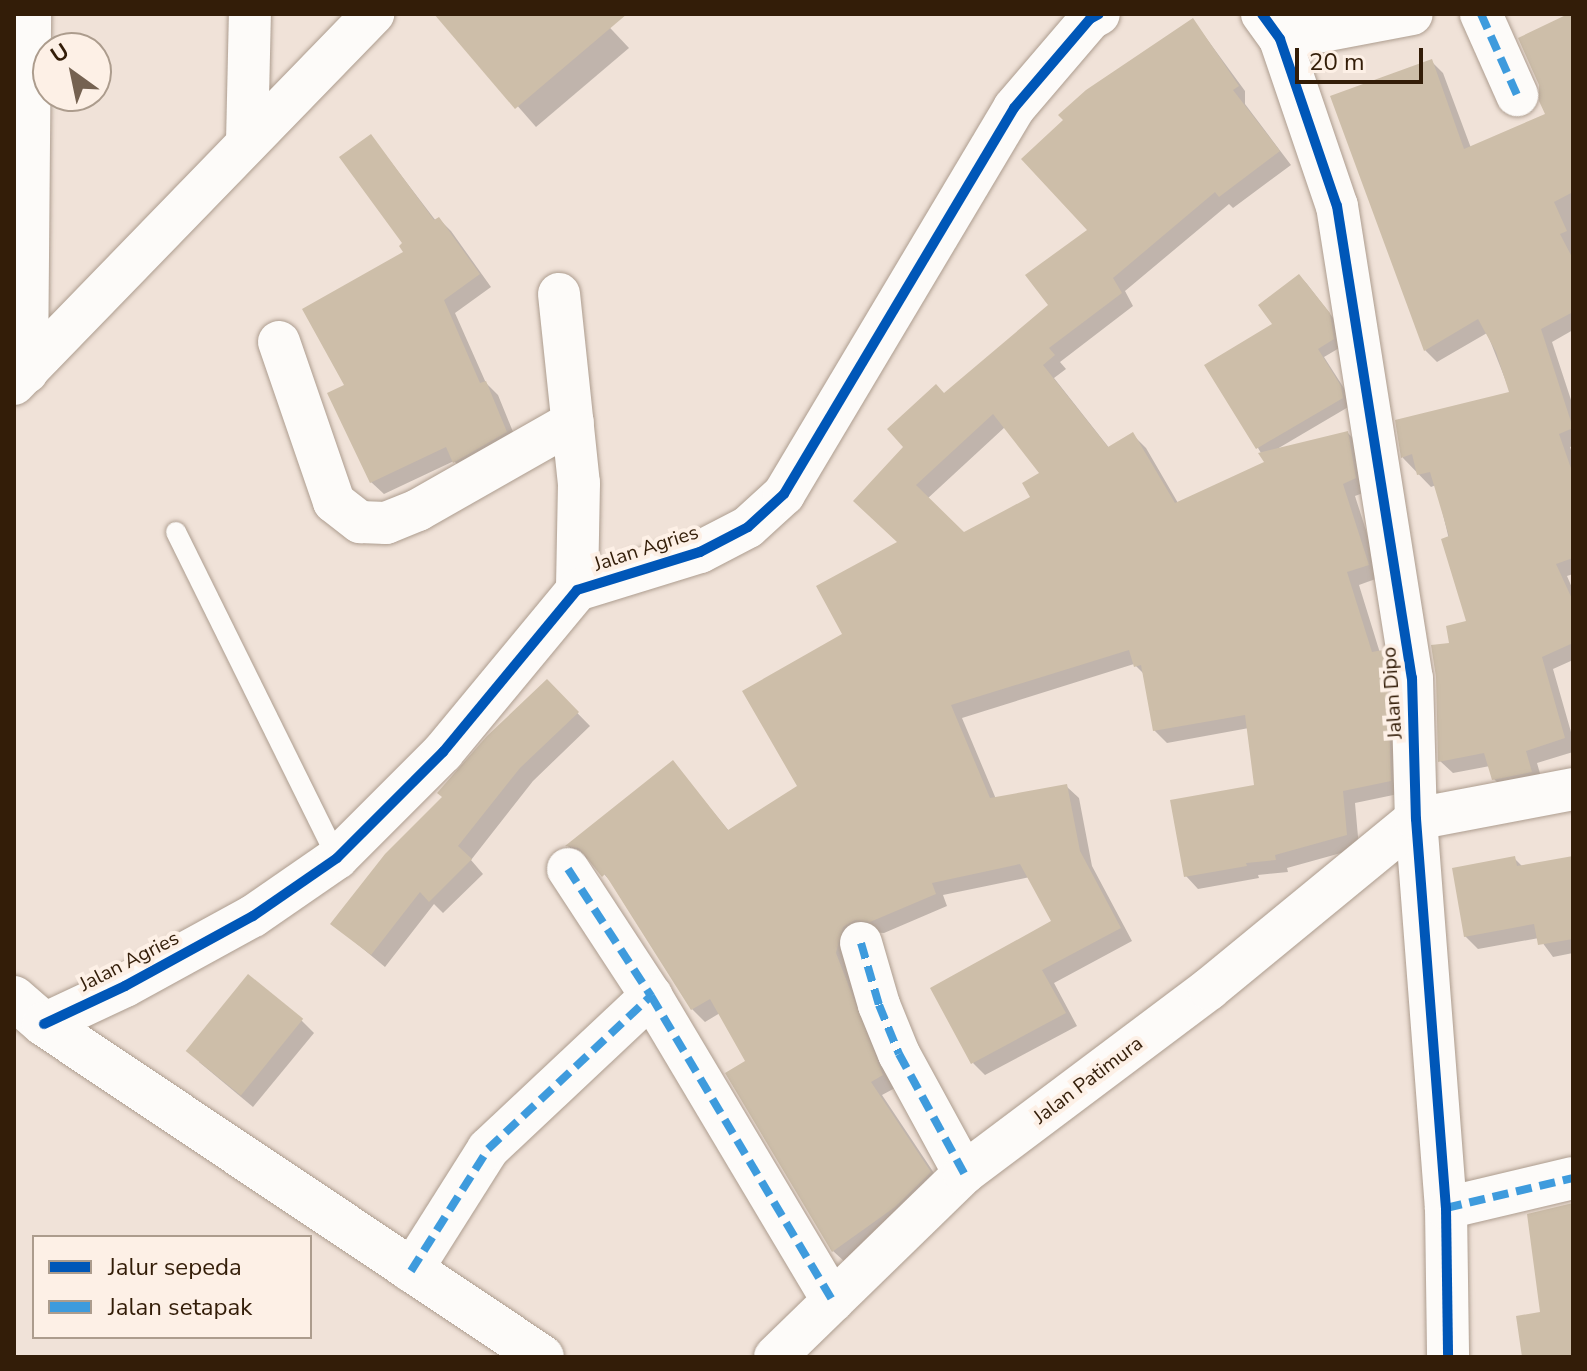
<!DOCTYPE html>
<html>
<head>
<meta charset="utf-8">
<style>
	body { margin:0 }
	#map { position:relative; width:1587px; height:1371px; overflow:hidden; background:#f0e2d8; font-family:"Nunito Sans",sans-serif }
	div>[style] { position:absolute }
	.shadow>* { inset:0; background:#0003 }
	.building>* { inset:0; background:#cdbea9; transform-origin:0 0 }
	.roads { filter:drop-shadow(0 0 2px #ad9d8f) drop-shadow(0 0 2px #ad9d8f) }
	.lane>* { height:20px; margin:-10px; padding:0 10px; transform-origin:10px; border-radius:10px; background:#fdfbf9 }
	.street>* { height:42px; margin:-21px; padding:0 21px; transform-origin:21px; border-radius:21px; background:#fdfbf9 }
	.secondary>* { height:44px; margin:-22px; padding:0 22px; transform-origin:22px; border-radius:22px; background:#fdfbf9 }
	.quiet>* { height:8px; margin-top:-4px; transform-origin:0; background:repeating-linear-gradient(90deg,#3e9bdd 0 16px,transparent 0 24px) }
	.cycleway>* { height:10px; margin:-5px; padding:0 5px; transform-origin:5px; border-radius:5px; background:#0057b8 }
	span { translate:-50% -50%; white-space:nowrap; text-align:center; line-height:1.15; -webkit-text-stroke:8px #fdf0e6; paint-order:stroke }
	.street-label { font-size:20px; color:#331d08 }
	.frame { position:absolute; inset:0; border:16px solid #331d08; pointer-events:none }
	.legend { position:absolute; left:32px; top:1235px; width:280px; height:104px; box-sizing:border-box; background:#fdf0e6; border:2px solid #ac9c8d; margin:0; padding:10px 14px; list-style:none; font-size:24px; color:#331d08 }
	.legend li { display:flex; align-items:center; gap:16px; height:40px }
	.legend b { width:40px; border:2px solid #ac9c8d }
	.north { position:absolute; left:32px; top:32px; width:80px; height:80px; box-sizing:border-box; background:#fdf0e6; border:2px solid #ac9c8d; border-radius:50%; rotate:327deg; font-size:22px; font-weight:700; line-height:32px; text-align:center; color:#331d08 }
	.north::after { content:''; display:block; margin:auto; width:28px; height:36px; background:#756251; clip-path:polygon(50% 0,100% 100%,50% 72%,0 100%) }
	.scale { position:absolute; left:1295px; top:48px; width:128px; height:36px; box-sizing:border-box; border:4px solid #331d08; border-top:0; padding-left:10px; font-size:24px; line-height:28px; white-space:nowrap; color:#331d08; -webkit-text-stroke:6px #fdf0e6; paint-order:stroke }
</style>
</head>
<body>
<div id="map">
	<div class="shadow">
		<i style="clip-path:polygon(451px 14px,597px 14px,629px 48px,536px 127px,443px 21px)"></i>
		<i style="clip-path:polygon(1573px 14px,1573px 330px,1552px 342px,1573px 406px,1573px 446px,1570px 447px,1573px 456px,1573px 574px,1567px 576px,1573px 590px,1573px 660px,1553px 669px,1573px 739px,1573px 752px,1537px 763px,1543px 784px,1506px 791px,1494px 779px,1490px 766px,1453px 773px,1440px 761px,1451px 644px,1469px 623px,1436px 485px,1431px 487px,1403px 458px,1398px 421px,1511px 394px,1487px 333px,1437px 362px,1425px 350px,1431px 61px,1443px 73px,1471px 148px,1548px 115px)"></i>
		<i style="clip-path:polygon(evenodd,1193px 20px,1245px 91px,1245px 104px,1291px 165px,1233px 208px,1229px 204px,1125px 291px,1133px 306px,1060px 362px,1066px 369px,1054px 378px,1110px 449px,1133px 435px,1146px 448px,1178px 503px,1267px 463px,1258px 448px,1275px 325px,1299px 276px,1307px 284px,1337px 323px,1341px 347px,1324px 357px,1349px 396px,1350px 406px,1277px 449px,1348px 433px,1360px 446px,1368px 491px,1355px 496px,1381px 577px,1359px 585px,1380px 653px,1395px 665px,1403px 793px,1355px 803px,1359px 848px,1287px 868px,1288px 872px,1258px 875px,1259px 878px,1198px 889px,1186px 876px,1256px 786px,1249px 728px,1167px 743px,1154px 730px,1145px 675px,1134px 664px,962px 718px,996px 799px,1066px 786px,1079px 798px,1092px 866px,1132px 941px,1054px 983px,1077px 1026px,985px 1075px,973px 1063px,1054px 922px,1030px 877px,943px 895px,947px 906px,884px 933px,868px 932px,895px 1088px,882px 1095px,942px 1185px,846px 1263px,833px 1251px,748px 1062px,720px 1013px,705px 1022px,692px 1009px,617px 889px,591px 859px,580px 858px,568px 846px,673px 763px,729px 831px,800px 787px,844px 635px,900px 543px,906px 447px,945px 396px,1051px 306px,1193px 20px,1005px 427px,1042px 474px,1033px 498px,963px 535px,927px 499px,1005px 427px)"></i>
		<i style="clip-path:polygon(371px 136px,436px 221px,439px 219px,451px 231px,491px 287px,455px 313px,486px 383px,498px 395px,518px 444px,467px 474px,454px 461px,384px 494px,371px 482px,347px 386px,406px 252px)"></i>
		<i style="clip-path:polygon(547px 682px,590px 726px,533px 781px,471px 860px,483px 874px,443px 913px,434px 904px,385px 967px,333px 924px)"></i>
		<i style="clip-path:polygon(1514px 858px,1523px 867px,1573px 858px,1573px 953px,1553px 957px,1539px 938px,1478px 949px,1465px 936px)"></i>
		<i style="clip-path:polygon(301px 1020px,314px 1033px,253px 1107px,199px 1062px)"></i>
	</div>
	<div class="building">
		<i style="clip-path:polygon(434px 14px,627px 14px,515px 109px)"></i>
		<i style="clip-path:polygon(1568px 14px,1573px 14px,1573px 192px,1554px 202px,1567px 231px,1560px 234px,1573px 259px,1573px 312px,1541px 329px,1573px 428px,1559px 434px,1573px 474px,1573px 558px,1556px 564px,1573px 601px,1573px 643px,1542px 657px,1565px 738px,1526px 751px,1532px 772px,1492px 780px,1484px 753px,1438px 762px,1436px 677px,1431px 645px,1449px 643px,1446px 626px,1466px 621px,1441px 539px,1449px 536px,1430px 472px,1417px 475px,1412px 454px,1401px 458px,1395px 420px,1509px 392px,1496px 352px,1478px 319px,1424px 351px,1330px 96px,1432px 59px,1464px 149px,1545px 114px,1539px 101px,1539px 85px,1518px 38px)"></i>
		<i style="clip-path:polygon(evenodd,1193px 18px,1239px 86px,1233px 90px,1280px 151px,1219px 197px,1215px 192px,1113px 278px,1122px 293px,1049px 348px,1055px 355px,1043px 365px,1108px 447px,1133px 432px,1175px 503px,1264px 462px,1258px 453px,1348px 431px,1356px 478px,1343px 484px,1369px 565px,1347px 572px,1372px 652px,1383px 650px,1388px 680px,1391px 781px,1343px 791px,1347px 835px,1275px 855px,1276px 860px,1246px 863px,1247px 866px,1184px 877px,1170px 800px,1254px 785px,1245px 715px,1153px 731px,1141px 665px,1134px 667px,1129px 650px,951px 705px,990px 798px,1067px 784px,1080px 851px,1121px 928px,1042px 970px,1066px 1013px,971px 1064px,930px 988px,1051px 921px,1020px 864px,932px 883px,936px 894px,870px 922px,855px 920px,843px 927px,836px 953px,883px 1075px,871px 1082px,931px 1172px,895px 1207px,832px 1252px,725px 1073px,745px 1061px,710px 999px,691px 1010px,605px 874px,602px 877px,579px 848px,565px 846px,673px 760px,728px 830px,797px 786px,742px 691px,842px 634px,816px 586px,897px 542px,853px 501px,903px 447px,887px 429px,936px 384px,944px 393px,1048px 305px,1025px 275px,1087px 230px,1021px 159px,1063px 120px,1058px 115px,1086px 90px,1193px 18px,993px 414px,1039px 473px,1022px 483px,1030px 497px,964px 532px,916px 485px,993px 414px)"></i>
		<i style="clip-path:polygon(371px 134px,434px 220px,439px 217px,480px 274px,444px 300px,480px 383px,486px 381px,507px 432px,453px 463px,446px 447px,370px 483px,327px 393px,344px 385px,302px 309px,403px 252px,399px 246px,402px 243px,339px 157px)"></i>
		<i style="clip-path:polygon(1299px 274px,1330px 313px,1334px 339px,1318px 349px,1341px 386px,1343px 398px,1256px 449px,1204px 365px,1272px 324px,1258px 305px)"></i>
		<i style="clip-path:polygon(547px 679px,579px 712px,520px 768px,458px 846px,472px 859px,429px 902px,420px 892px,371px 955px,330px 924px,385px 854px,442px 797px,437px 793px,444px 785px,487px 736px)"></i>
		<i style="clip-path:polygon(1515px 856px,1517px 866px,1573px 856px,1573px 939px,1538px 945px,1534px 924px,1464px 937px,1452px 868px)"></i>
		<i style="left:248px;top:974px;width:71px;height:99px;rotate:39deg"></i>
		<i style="clip-path:polygon(1573px 1203px,1573px 1357px,1522px 1357px,1516px 1316px,1540px 1312px,1527px 1214px)"></i>
	</div>
	<div class="roads">
		<div class="lane">
			<i style="left:176px;top:532px;width:364px;rotate:63.7deg"></i>
		</div>
		<div class="street">
			<i style="left:1262px;top:14px;width:31px;rotate:54deg"></i>
			<i style="left:1280px;top:39px;width:176px;rotate:71.2deg"></i>
			<i style="left:1337px;top:206px;width:478px;rotate:81deg"></i>
			<i style="left:1412px;top:678px;width:141px;rotate:88.4deg"></i>
			<i style="left:1416px;top:819px;width:390px;rotate:85.6deg"></i>
			<i style="left:1446px;top:1208px;width:149px;rotate:89.2deg"></i>
			<i style="left:1481px;top:14px;width:89px;rotate:66deg"></i>
			<i style="left:1280px;top:39px;width:134px;rotate:-10.7deg"></i>
			<i style="left:247px;top:142px;width:128px;rotate:-88.7deg"></i>
			<i style="left:559px;top:294px;width:190px;rotate:84deg"></i>
			<i style="left:579px;top:483px;width:107px;rotate:91.1deg"></i>
			<i style="left:279px;top:342px;width:169px;rotate:71deg"></i>
			<i style="left:334px;top:502px;width:33px;rotate:38deg"></i>
			<i style="left:360px;top:522px;width:26px;rotate:2deg"></i>
			<i style="left:386px;top:523px;width:35px;rotate:-22deg"></i>
			<i style="left:418px;top:510px;width:178px;rotate:-29.6deg"></i>
			<i style="left:27px;top:372px;width:358px;rotate:-89.5deg"></i>
			<i style="left:14px;top:384px;width:516px;rotate:-45.86deg"></i>
			<i style="left:568px;top:869px;width:152px;rotate:56.8deg"></i>
			<i style="left:651px;top:996px;width:355px;rotate:59.2deg"></i>
			<i style="left:861px;top:943px;width:65px;rotate:73.8deg"></i>
			<i style="left:879px;top:1005px;width:53px;rotate:67.8deg"></i>
			<i style="left:899px;top:1054px;width:136px;rotate:61.4deg"></i>
			<i style="left:44px;top:1024px;width:89px;rotate:-25.1deg"></i>
			<i style="left:125px;top:986px;width:146px;rotate:-28.7deg"></i>
			<i style="left:253px;top:916px;width:102px;rotate:-34.6deg"></i>
			<i style="left:337px;top:858px;width:150px;rotate:-45deg"></i>
			<i style="left:443px;top:752px;width:210px;rotate:-50.4deg"></i>
			<i style="left:577px;top:590px;width:129px;rotate:-17.2deg"></i>
			<i style="left:700px;top:552px;width:54px;rotate:-27.5deg"></i>
			<i style="left:748px;top:527px;width:49px;rotate:-42.5deg"></i>
			<i style="left:784px;top:494px;width:449px;rotate:-59.2deg"></i>
			<i style="left:1014px;top:108px;width:117px;rotate:-49.5deg"></i>
			<i style="left:1090px;top:19px;width:10px;rotate:-29deg"></i>
			<i style="left:1446px;top:1208px;width:130px;rotate:-13.3deg"></i>
			<i style="left:411px;top:1271px;width:144px;rotate:-57.7deg"></i>
			<i style="left:488px;top:1149px;width:224px;rotate:-43.2deg"></i>
			<i style="left:775px;top:1357px;width:264px;rotate:-44.2deg"></i>
			<i style="left:964px;top:1173px;width:306px;rotate:-36.9deg"></i>
			<i style="left:1209px;top:989px;width:268px;rotate:-39.4deg"></i>
			<i style="left:1416px;top:819px;width:160px;rotate:-10.8deg"></i>
		</div>
		<div class="secondary">
			<i style="left:14px;top:998px;width:40px;rotate:41deg"></i>
			<i style="left:44px;top:1024px;width:599px;rotate:33.77deg"></i>
		</div>
	</div>
	<div class="quiet">
		<i style="left:1481px;top:14px;width:89px;rotate:66deg"></i>
		<i style="left:568px;top:869px;width:152px;rotate:56.8deg"></i>
		<i style="left:651px;top:996px;width:355px;rotate:59.2deg"></i>
		<i style="left:861px;top:943px;width:65px;rotate:73.8deg"></i>
		<i style="left:879px;top:1005px;width:53px;rotate:67.8deg"></i>
		<i style="left:899px;top:1054px;width:136px;rotate:61.4deg"></i>
		<i style="left:1446px;top:1208px;width:130px;rotate:-13.3deg"></i>
		<i style="left:411px;top:1271px;width:144px;rotate:-57.7deg"></i>
		<i style="left:488px;top:1149px;width:224px;rotate:-43.2deg"></i>
	</div>
	<div class="cycleway">
		<i style="left:1262px;top:14px;width:31px;rotate:54deg"></i>
		<i style="left:1280px;top:39px;width:176px;rotate:71.2deg"></i>
		<i style="left:1337px;top:206px;width:478px;rotate:81deg"></i>
		<i style="left:1412px;top:678px;width:141px;rotate:88.4deg"></i>
		<i style="left:1416px;top:819px;width:390px;rotate:85.6deg"></i>
		<i style="left:1446px;top:1208px;width:149px;rotate:89.2deg"></i>
		<i style="left:44px;top:1024px;width:89px;rotate:-25.1deg"></i>
		<i style="left:125px;top:986px;width:146px;rotate:-28.7deg"></i>
		<i style="left:253px;top:916px;width:102px;rotate:-34.6deg"></i>
		<i style="left:337px;top:858px;width:150px;rotate:-45deg"></i>
		<i style="left:443px;top:752px;width:210px;rotate:-50.4deg"></i>
		<i style="left:577px;top:590px;width:129px;rotate:-17.2deg"></i>
		<i style="left:700px;top:552px;width:54px;rotate:-27.5deg"></i>
		<i style="left:748px;top:527px;width:49px;rotate:-42.5deg"></i>
		<i style="left:784px;top:494px;width:449px;rotate:-59.2deg"></i>
		<i style="left:1014px;top:108px;width:117px;rotate:-49.5deg"></i>
		<i style="left:1090px;top:19px;width:10px;rotate:-29deg"></i>
	</div>
	<div class="street-label">
		<span style="left:646px;top:548px;rotate:-18deg">Jalan Agries</span>
		<span style="left:1392px;top:693px;rotate:-94deg">Jalan Dipo</span>
		<span style="left:129px;top:961px;rotate:-27deg">Jalan Agries</span>
		<span style="left:1088px;top:1080px;rotate:-37deg">Jalan Patimura</span>
	</div>
	<div class="frame"></div>
	<ul class="legend">
	<li><b style="height:10px;background:#0057b8"></b>Jalur sepeda</li>
	<li><b style="height:10px;background:#3e9bdd"></b>Jalan setapak</li>
	</ul>
	<div class="north">U</div>
	<div class="scale">20 m</div>
</div>
</body>
</html>
